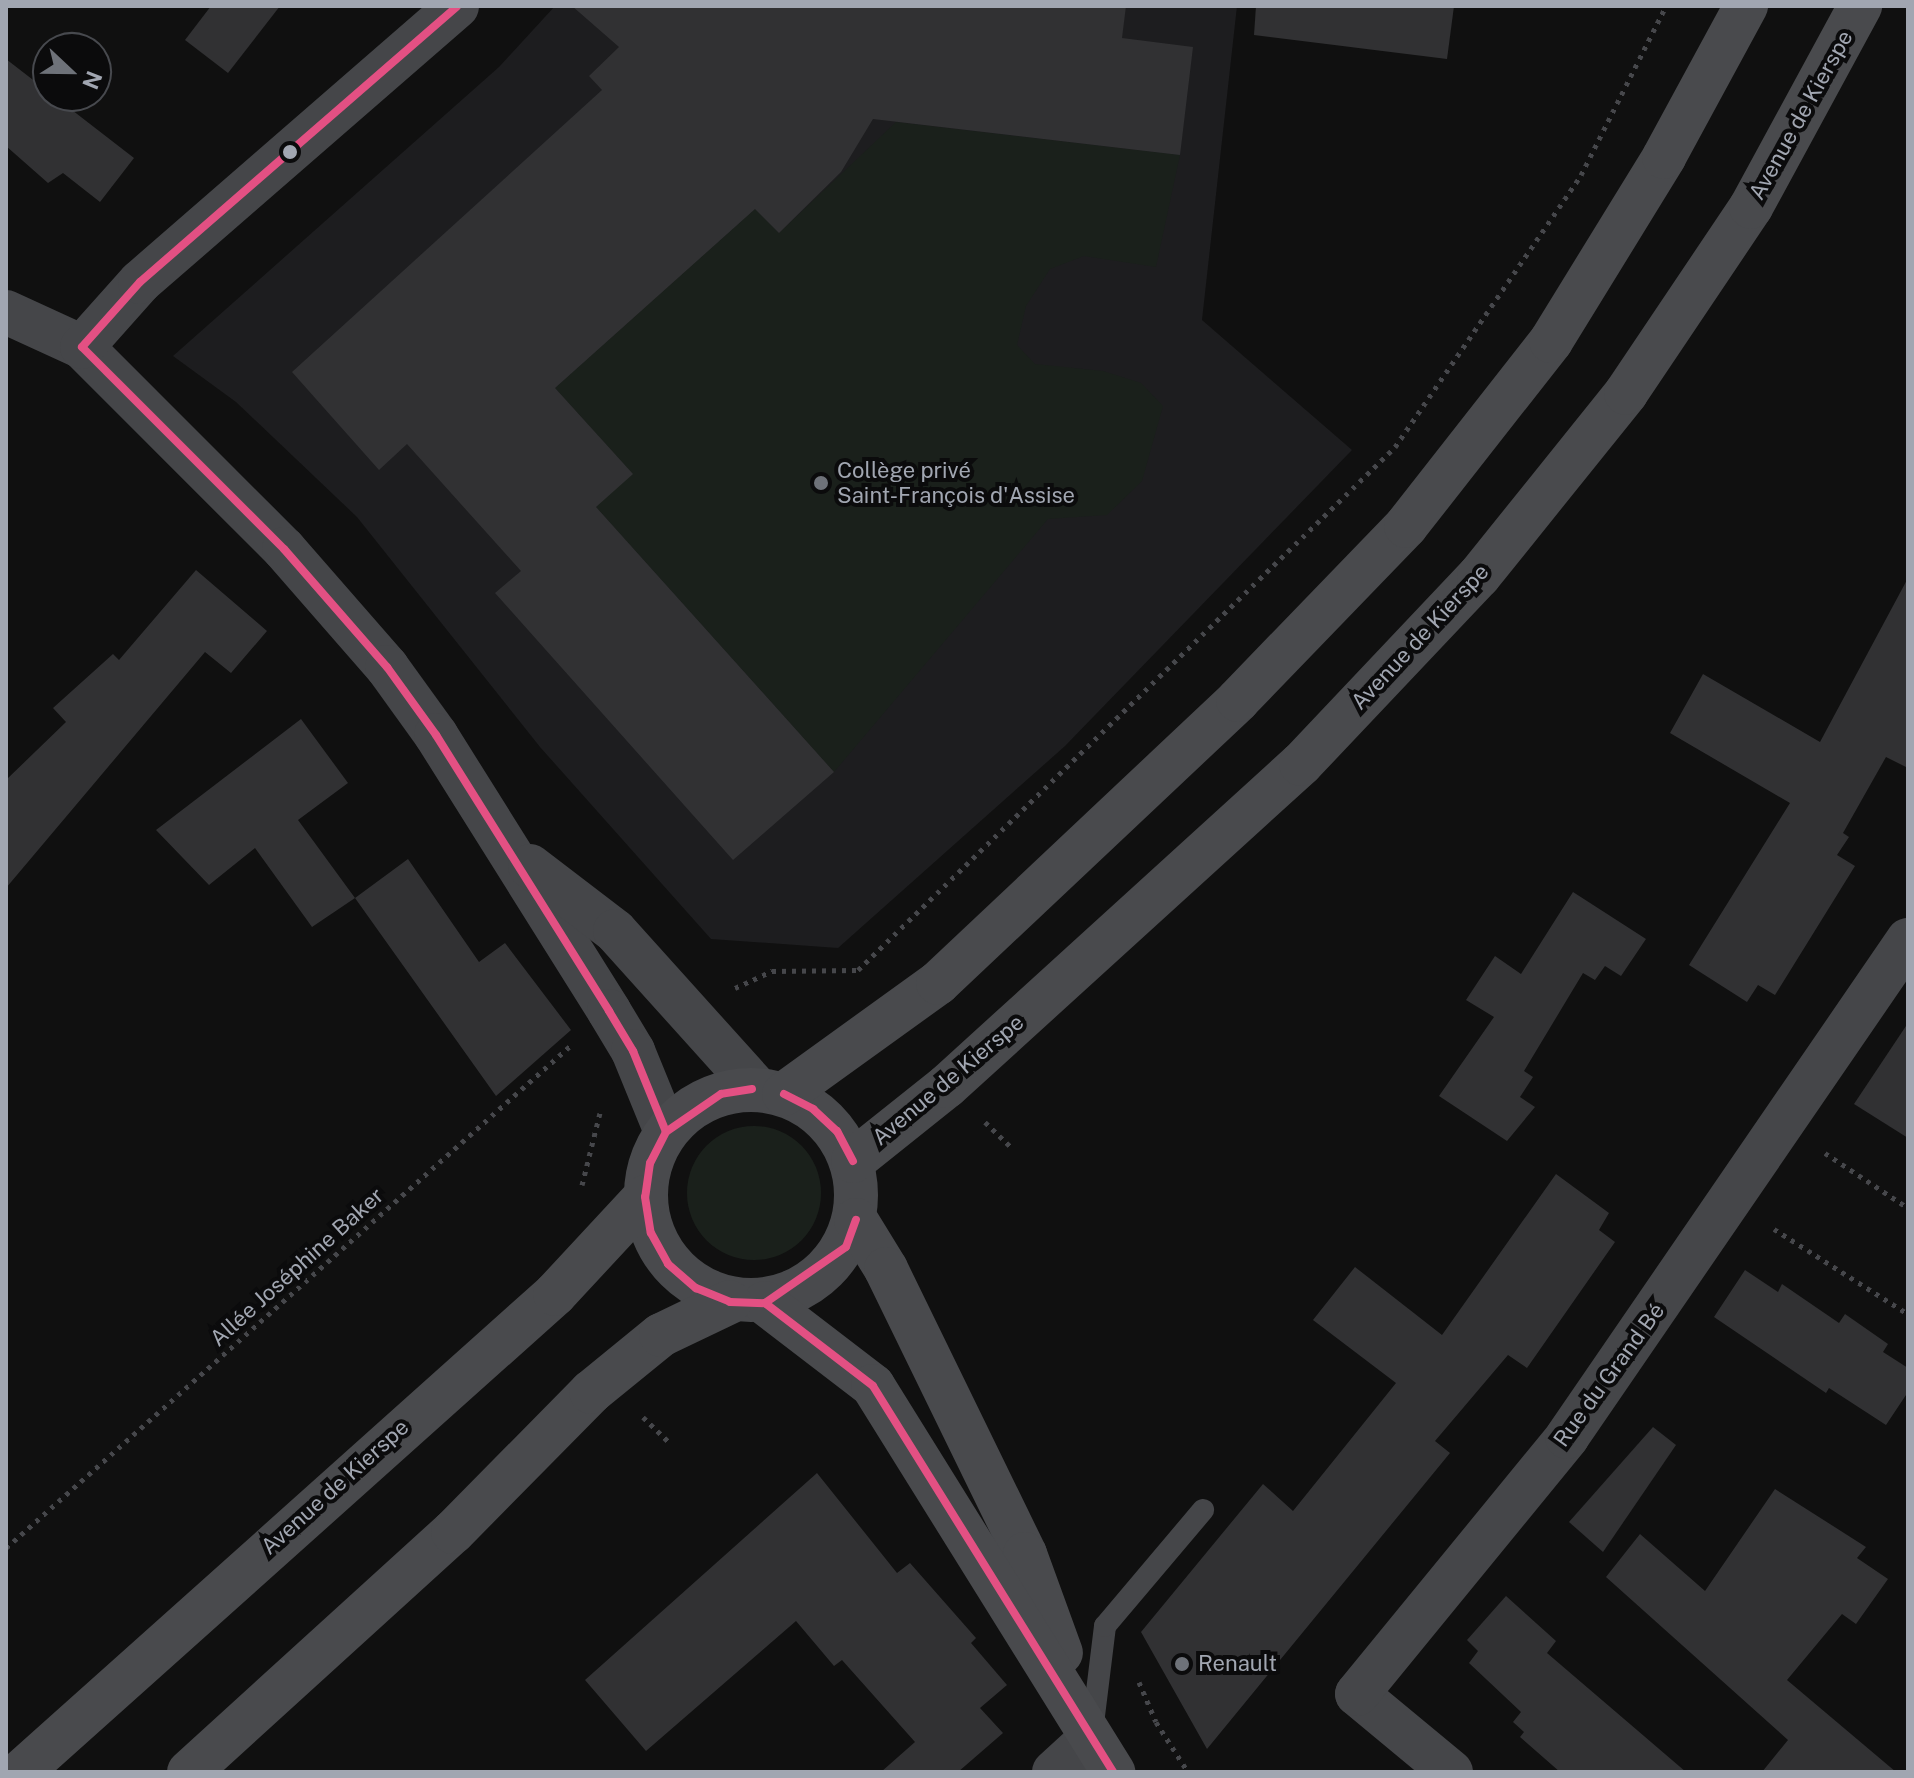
<!DOCTYPE html>
<html>
<head>
<meta charset="utf-8">
<style>
	body { margin:0 }
	#map { position:relative; width:1914px; height:1778px; overflow:hidden; background:#101010; font-family:"Public Sans",sans-serif }
	div>[style] { position:absolute }
	.built>* { inset:0; background:#1d1d1f }
	.green>* { inset:0; background:#1a201b }
	.round { border-radius:50% }
	.building>* { inset:0; background:#313133 }
	.path>* { height:5px; margin-top:-2.5px; transform-origin:0; background:repeating-linear-gradient(90deg,#46474b 0 4px,transparent 0 10px) }
	.lane>* { height:22px; margin:-11px; padding:0 11px; transform-origin:11px; border-radius:11px; background:#454649 }
	.street>* { height:44px; margin:-22px; padding:0 22px; transform-origin:22px; border-radius:22px; background:#454649 }
	.secondary>* { height:44px; margin:-22px; padding:0 22px; transform-origin:22px; border-radius:22px; background:#494a4d }
	.secondary>.ring { margin:-22px; padding:0; box-sizing:content-box; background:none; border:44px solid #494a4d; border-radius:50% }
	.bus-1>* { height:8px; margin:-4px; padding:0 4px; transform-origin:4px; border-radius:4px; background:#e35083 }
	.dots>* { width:22px; height:22px; translate:-50% -50%; box-sizing:border-box; border:4px solid #0b0b0c; border-radius:50% }
	span { translate:-50% -50%; white-space:nowrap; text-align:center; line-height:1.15; -webkit-text-stroke:8px #0b0b0c; paint-order:stroke }
	.street-label { font-size:22px; color:#a1a6b1 }
	.poi-label { font-size:22px; color:#a1a6b1 }
	.left { translate:0 -50%; text-align:left }
	.frame { position:absolute; inset:0; border:8px solid #a1a6b1; pointer-events:none }
	.north { position:absolute; left:32px; top:32px; width:80px; height:80px; box-sizing:border-box; background:#0b0b0c; border:2px solid #47494e; border-radius:50%; rotate:112deg; font-size:22px; font-weight:700; line-height:32px; text-align:center; color:#a1a6b1 }
	.north::after { content:''; display:block; margin:auto; width:28px; height:36px; background:#6e7279; clip-path:polygon(50% 0,100% 100%,50% 72%,0 100%) }
</style>
</head>
<body>
<div id="map">
	<div class="built">
		<i style="clip-path:polygon(555px 6px,1237px 6px,1202px 320px,1352px 450px,1065px 746px,838px 948px,711px 939px,540px 747px,357px 517px,236px 402px,173px 356px,499px 67px)"></i>
	</div>
	<div class="green">
		<i style="clip-path:polygon(896px 122px,1180px 155px,1156px 267px,1084px 256px,1050px 269px,1026px 306px,1017px 345px,1035px 364px,1103px 371px,1141px 383px,1163px 406px,1142px 481px,1107px 515px,1048px 519px,834px 772px,596px 507px,630px 471px,555px 388px,755px 209px,779px 233px)"></i>
		<i class="round" style="left:687px;top:1126px;width:134px;height:134px"></i>
	</div>
	<div class="building">
		<i style="clip-path:polygon(211px 6px,280px 6px,228px 73px,185px 40px)"></i>
		<i style="clip-path:polygon(572px 6px,1126px 6px,1122px 38px,1193px 47px,1180px 155px,873px 119px,841px 172px,779px 233px,755px 209px,555px 388px,633px 474px,596px 507px,834px 772px,733px 860px,495px 593px,521px 571px,407px 444px,379px 470px,292px 372px,602px 90px,589px 76px,619px 47px)"></i>
		<i style="clip-path:polygon(1256px 6px,1454px 6px,1447px 59px,1254px 35px)"></i>
		<i style="clip-path:polygon(6px 59px,134px 158px,100px 202px,63px 173px,48px 183px,6px 146px)"></i>
		<i style="clip-path:polygon(196px 570px,267px 631px,231px 673px,205px 652px,6px 888px,6px 780px,66px 722px,53px 708px,113px 654px,119px 660px)"></i>
		<i style="clip-path:polygon(1908px 578px,1908px 768px,1886px 757px,1843px 833px,1849px 837px,1837px 855px,1855px 866px,1775px 995px,1758px 985px,1747px 1002px,1689px 965px,1790px 803px,1670px 733px,1703px 674px,1820px 742px)"></i>
		<i style="clip-path:polygon(301px 719px,348px 783px,298px 820px,355px 898px,312px 927px,255px 848px,209px 885px,156px 830px)"></i>
		<i style="clip-path:polygon(408px 859px,479px 962px,505px 943px,571px 1030px,496px 1096px,355px 898px)"></i>
		<i style="clip-path:polygon(1573px 892px,1646px 939px,1621px 976px,1605px 966px,1595px 980px,1583px 973px,1524px 1071px,1533px 1077px,1520px 1097px,1535px 1107px,1507px 1141px,1439px 1096px,1494px 1017px,1466px 1000px,1495px 956px,1521px 974px)"></i>
		<i style="clip-path:polygon(1908px 1023px,1908px 1138px,1854px 1104px)"></i>
		<i style="clip-path:polygon(1556px 1174px,1609px 1213px,1599px 1230px,1615px 1242px,1527px 1368px,1508px 1355px,1435px 1441px,1450px 1453px,1207px 1749px,1141px 1632px,1263px 1484px,1293px 1511px,1396px 1383px,1313px 1320px,1355px 1267px,1442px 1335px)"></i>
		<i style="clip-path:polygon(1745px 1270px,1778px 1292px,1782px 1284px,1839px 1323px,1845px 1314px,1888px 1344px,1883px 1352px,1908px 1368px,1908px 1392px,1886px 1425px,1829px 1388px,1826px 1393px,1714px 1317px)"></i>
		<i style="clip-path:polygon(1653px 1427px,1676px 1445px,1603px 1552px,1569px 1522px)"></i>
		<i style="clip-path:polygon(817px 1473px,897px 1573px,910px 1563px,976px 1638px,971px 1643px,1007px 1685px,980px 1708px,1003px 1733px,958px 1772px,881px 1772px,915px 1742px,842px 1660px,834px 1666px,796px 1621px,646px 1751px,585px 1680px)"></i>
		<i style="clip-path:polygon(1775px 1489px,1866px 1547px,1857px 1558px,1888px 1579px,1856px 1624px,1842px 1614px,1787px 1680px,1896px 1772px,1762px 1772px,1788px 1740px,1606px 1577px,1640px 1534px,1705px 1591px)"></i>
		<i style="clip-path:polygon(1506px 1596px,1556px 1641px,1547px 1653px,1686px 1772px,1560px 1772px,1520px 1737px,1524px 1732px,1513px 1722px,1521px 1712px,1469px 1663px,1478px 1651px,1467px 1640px)"></i>
	</div>
	<div class="path">
		<i style="left:735px;top:988px;width:41px;rotate:-24.7deg"></i>
		<i style="left:772px;top:971px;width:86px;rotate:-0.7deg"></i>
		<i style="left:858px;top:970px;width:750px;rotate:-44.24deg"></i>
		<i style="left:1395px;top:447px;width:330px;rotate:-55.6deg"></i>
		<i style="left:1581px;top:175px;width:189px;rotate:-63.3deg"></i>
		<i style="left:985px;top:1122px;width:35px;rotate:44deg"></i>
		<i style="left:1825px;top:1153px;width:100px;rotate:33.5deg"></i>
		<i style="left:582px;top:1185px;width:74px;rotate:-76deg"></i>
		<i style="left:1774px;top:1229px;width:159px;rotate:32.4deg"></i>
		<i style="left:643px;top:1417px;width:39px;rotate:44deg"></i>
		<i style="left:6px;top:1548px;width:755px;rotate:-41.67deg"></i>
		<i style="left:1139px;top:1682px;width:43px;rotate:67deg"></i>
		<i style="left:1156px;top:1722px;width:59px;rotate:57.4deg"></i>
	</div>
	<div class="lane">
		<i style="left:1092px;top:1732px;width:107px;rotate:-83deg"></i>
		<i style="left:1105px;top:1626px;width:152px;rotate:-49.8deg"></i>
	</div>
	<div class="street">
		<i style="left:6px;top:312px;width:84px;rotate:24.7deg"></i>
		<i style="left:82px;top:347px;width:286px;rotate:45deg"></i>
		<i style="left:284px;top:549px;width:157px;rotate:48.9deg"></i>
		<i style="left:387px;top:667px;width:84px;rotate:54.2deg"></i>
		<i style="left:436px;top:735px;width:326px;rotate:57.9deg"></i>
		<i style="left:609px;top:1011px;width:47px;rotate:59deg"></i>
		<i style="left:633px;top:1051px;width:87px;rotate:67.8deg"></i>
		<i style="left:82px;top:347px;width:87px;rotate:-48.3deg"></i>
		<i style="left:140px;top:282px;width:420px;rotate:-41deg"></i>
		<i style="left:530px;top:866px;width:107px;rotate:37.4deg"></i>
		<i style="left:615px;top:931px;width:214px;rotate:48deg"></i>
		<i style="left:1054px;top:1772px;width:50px;rotate:-42.6deg"></i>
		<i style="left:1451px;top:1772px;width:122px;rotate:-140.3deg"></i>
		<i style="left:1357px;top:1694px;width:332px;rotate:-50.7deg"></i>
		<i style="left:1567px;top:1437px;width:603px;rotate:-55.55deg"></i>
	</div>
	<div class="secondary">
		<i class="ring" style="left:646px;top:1090px;width:166px;height:166px"></i>
		<i style="left:784px;top:1094px;width:190px;rotate:-35.8deg"></i>
		<i style="left:938px;top:983px;width:412px;rotate:-43.3deg"></i>
		<i style="left:1238px;top:700px;width:242px;rotate:-46deg"></i>
		<i style="left:1406px;top:526px;width:235px;rotate:-51.9deg"></i>
		<i style="left:1551px;top:341px;width:216px;rotate:-58.4deg"></i>
		<i style="left:1664px;top:157px;width:172px;rotate:-61.5deg"></i>
		<i style="left:853px;top:1161px;width:120px;rotate:-38.6deg"></i>
		<i style="left:947px;top:1086px;width:479px;rotate:-42.3deg"></i>
		<i style="left:1301px;top:764px;width:259px;rotate:-46.6deg"></i>
		<i style="left:1479px;top:576px;width:235px;rotate:-51.2deg"></i>
		<i style="left:1626px;top:393px;width:224px;rotate:-56.1deg"></i>
		<i style="left:1751px;top:207px;width:229px;rotate:-61.5deg"></i>
		<i style="left:856px;top:1220px;width:57px;rotate:58.5deg"></i>
		<i style="left:886px;top:1269px;width:317px;rotate:64deg"></i>
		<i style="left:1025px;top:1554px;width:105px;rotate:70deg"></i>
		<i style="left:765px;top:1303px;width:136px;rotate:37.5deg"></i>
		<i style="left:873px;top:1386px;width:455px;rotate:58.1deg"></i>
		<i style="left:21px;top:1772px;width:717px;rotate:-41.83deg"></i>
		<i style="left:555px;top:1294px;width:132px;rotate:-47.1deg"></i>
		<i style="left:189px;top:1772px;width:357px;rotate:-42.3deg"></i>
		<i style="left:453px;top:1532px;width:197px;rotate:-45.4deg"></i>
		<i style="left:591px;top:1392px;width:90px;rotate:-39.2deg"></i>
		<i style="left:661px;top:1335px;width:76px;rotate:-25.6deg"></i>
	</div>
	<div class="bus-1">
		<i style="left:82px;top:347px;width:286px;rotate:45deg"></i>
		<i style="left:284px;top:549px;width:157px;rotate:48.9deg"></i>
		<i style="left:387px;top:667px;width:84px;rotate:54.2deg"></i>
		<i style="left:436px;top:735px;width:326px;rotate:57.9deg"></i>
		<i style="left:609px;top:1011px;width:47px;rotate:59deg"></i>
		<i style="left:633px;top:1051px;width:87px;rotate:67.8deg"></i>
		<i style="left:82px;top:347px;width:87px;rotate:-48.3deg"></i>
		<i style="left:140px;top:282px;width:420px;rotate:-41deg"></i>
		<i style="left:752px;top:1089px;width:31px;rotate:171deg"></i>
		<i style="left:721px;top:1094px;width:67px;rotate:145.4deg"></i>
		<i style="left:666px;top:1132px;width:35px;rotate:117deg"></i>
		<i style="left:650px;top:1163px;width:34px;rotate:98deg"></i>
		<i style="left:645px;top:1197px;width:36px;rotate:81deg"></i>
		<i style="left:651px;top:1233px;width:35px;rotate:61deg"></i>
		<i style="left:668px;top:1264px;width:37px;rotate:41deg"></i>
		<i style="left:696px;top:1288px;width:37px;rotate:22deg"></i>
		<i style="left:730px;top:1302px;width:35px;rotate:2deg"></i>
		<i style="left:765px;top:1303px;width:98px;rotate:-34.7deg"></i>
		<i style="left:846px;top:1247px;width:29px;rotate:-70deg"></i>
		<i style="left:784px;top:1094px;width:33px;rotate:27deg"></i>
		<i style="left:813px;top:1109px;width:33px;rotate:43deg"></i>
		<i style="left:837px;top:1131px;width:34px;rotate:62deg"></i>
		<i style="left:765px;top:1303px;width:136px;rotate:37.5deg"></i>
		<i style="left:873px;top:1386px;width:455px;rotate:58.1deg"></i>
	</div>
	<div class="dots">
		<i style="left:290px;top:152px;background:#a1a6b1"></i>
		<i style="left:821px;top:483px;background:#6e7279"></i>
		<i style="left:1182px;top:1664px;background:#6e7279"></i>
	</div>
	<div class="street-label">
		<span style="left:1801px;top:115px;rotate:-61deg">Avenue de Kierspe</span>
		<span style="left:1420px;top:637px;rotate:-47deg">Avenue de Kierspe</span>
		<span style="left:948px;top:1080px;rotate:-40deg">Avenue de Kierspe</span>
		<span style="left:297px;top:1267px;rotate:-42deg">Allée Joséphine Baker</span>
		<span style="left:1609px;top:1375px;rotate:-54deg">Rue du Grand Bé</span>
		<span style="left:335px;top:1487px;rotate:-42deg">Avenue de Kierspe</span>
	</div>
	<div class="poi-label">
		<span class="left" style="left:837px;top:483px">Collège privé<br>Saint-François d'Assise</span>
		<span class="left" style="left:1198px;top:1664px">Renault</span>
	</div>
	<div class="frame"></div>
	<div class="north">N</div>
</div>
</body>
</html>
